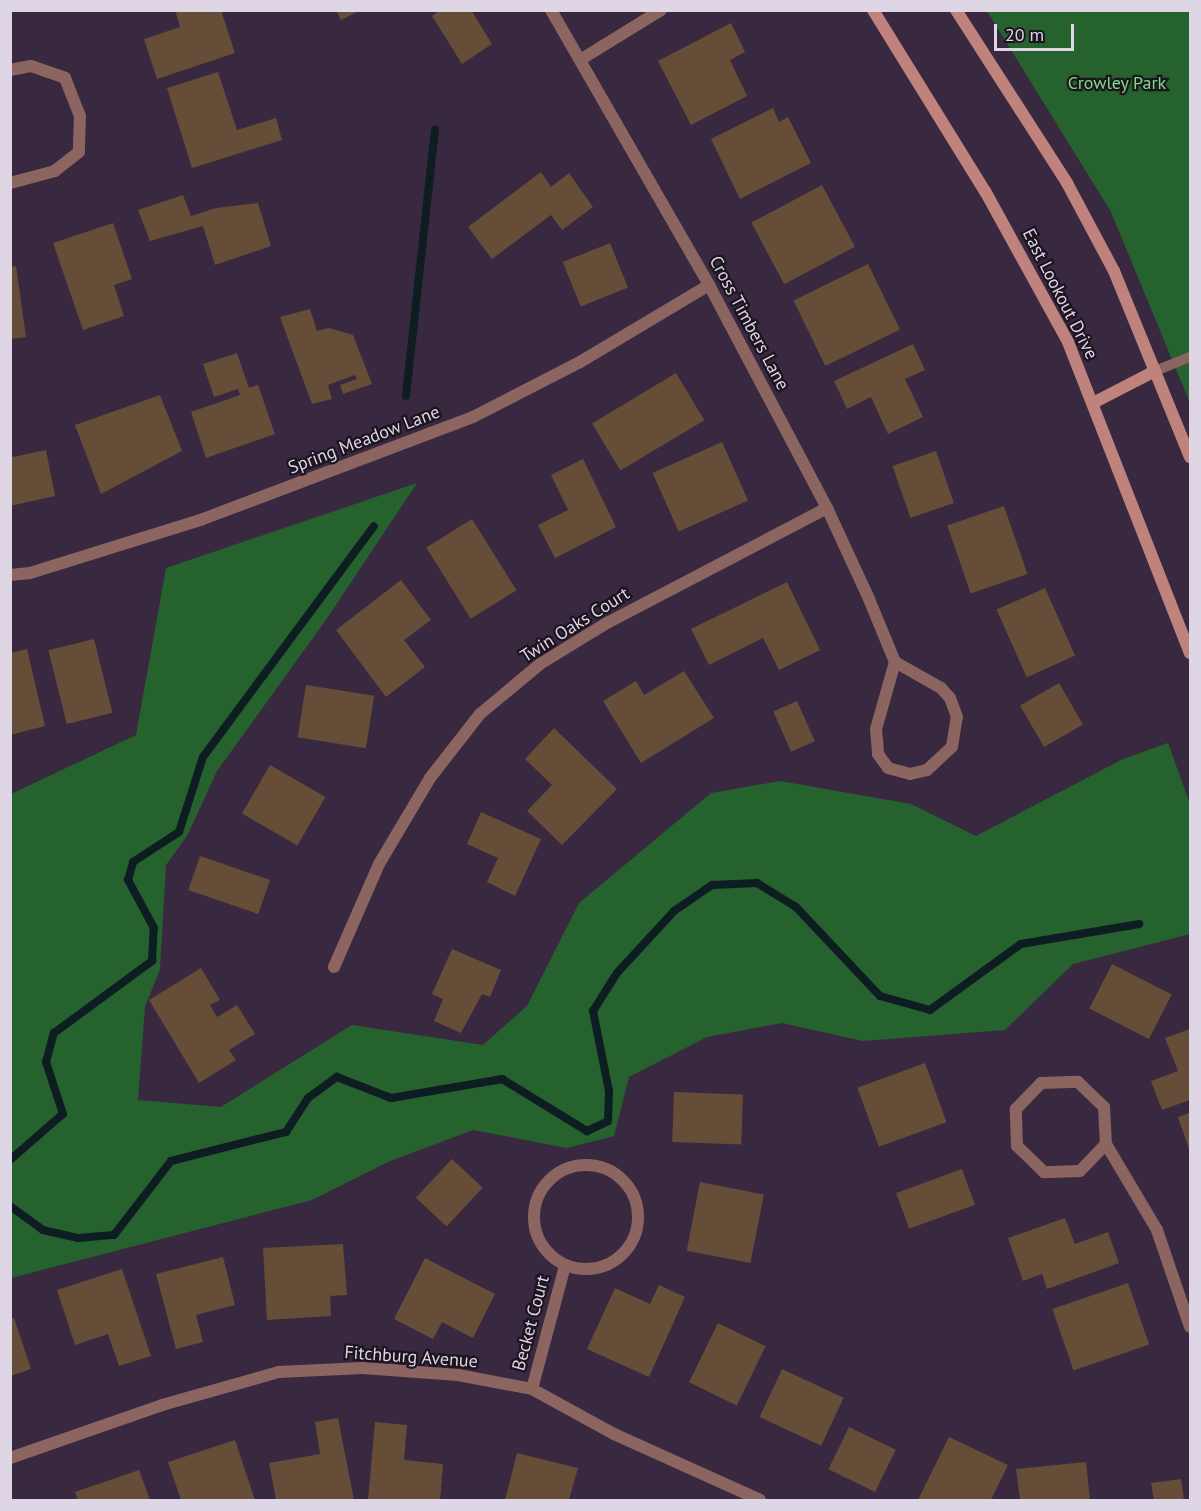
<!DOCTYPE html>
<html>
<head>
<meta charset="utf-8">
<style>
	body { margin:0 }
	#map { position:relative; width:1201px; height:1511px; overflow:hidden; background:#382941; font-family:"PT Sans",sans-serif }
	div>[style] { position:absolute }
	.green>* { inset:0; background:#26622d }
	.stream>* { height:8px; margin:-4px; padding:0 4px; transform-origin:4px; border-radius:4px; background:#0e1d22 }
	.building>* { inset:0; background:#654d37; transform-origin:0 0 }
	.lane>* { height:10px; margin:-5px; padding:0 5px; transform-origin:5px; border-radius:5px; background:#8c6561 }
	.street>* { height:12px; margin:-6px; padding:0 6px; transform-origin:6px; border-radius:6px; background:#8c6561 }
	.street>.ring { margin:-6px; padding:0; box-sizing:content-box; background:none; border:12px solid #8c6561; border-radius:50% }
	.secondary>* { height:12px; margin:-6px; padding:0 6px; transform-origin:6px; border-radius:6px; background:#c0827c }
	span { translate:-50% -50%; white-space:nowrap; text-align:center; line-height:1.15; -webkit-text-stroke:4.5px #1c1520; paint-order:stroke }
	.park-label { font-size:18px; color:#81da87 }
	.street-label { font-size:18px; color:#dfd6e5 }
	.frame { position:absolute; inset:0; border:12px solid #dfd6e5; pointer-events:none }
	.scale { position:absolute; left:994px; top:24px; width:80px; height:27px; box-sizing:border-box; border:3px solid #dfd6e5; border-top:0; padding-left:8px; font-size:18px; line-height:21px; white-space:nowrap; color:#dfd6e5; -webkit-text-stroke:4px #1c1520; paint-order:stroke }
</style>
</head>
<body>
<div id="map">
	<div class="green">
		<i style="clip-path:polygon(987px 11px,1190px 11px,1190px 403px,1111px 212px)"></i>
		<i style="clip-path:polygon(417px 483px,328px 617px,217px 771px,187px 836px,166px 865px,160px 969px,145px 1007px,138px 1100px,221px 1107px,352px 1025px,483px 1045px,527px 1006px,579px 903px,711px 793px,780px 781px,911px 804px,976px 836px,1123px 759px,1168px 743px,1190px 804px,1190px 934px,1073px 964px,1005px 1030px,863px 1041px,782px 1023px,707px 1037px,629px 1077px,614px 1136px,567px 1148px,473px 1130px,390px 1161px,312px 1200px,11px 1278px,11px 794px,136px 735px,166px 568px)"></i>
	</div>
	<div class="stream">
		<i style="left:406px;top:396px;width:268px;rotate:-83.8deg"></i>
		<i style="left:10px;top:1160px;width:70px;rotate:-41deg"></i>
		<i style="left:63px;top:1114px;width:55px;rotate:-108.1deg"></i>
		<i style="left:46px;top:1062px;width:30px;rotate:-75deg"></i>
		<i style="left:54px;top:1033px;width:122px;rotate:-36.3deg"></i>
		<i style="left:152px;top:961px;width:33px;rotate:-87deg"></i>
		<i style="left:154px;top:928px;width:55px;rotate:-118.4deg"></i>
		<i style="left:128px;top:880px;width:19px;rotate:-74deg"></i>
		<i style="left:133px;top:862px;width:55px;rotate:-33.1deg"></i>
		<i style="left:179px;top:832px;width:79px;rotate:-72.3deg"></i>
		<i style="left:203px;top:757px;width:287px;rotate:-53.5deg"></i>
		<i style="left:10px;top:1206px;width:41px;rotate:36deg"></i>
		<i style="left:43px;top:1230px;width:36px;rotate:13deg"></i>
		<i style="left:78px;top:1238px;width:36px;rotate:-5deg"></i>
		<i style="left:114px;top:1235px;width:93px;rotate:-52.4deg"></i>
		<i style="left:171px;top:1161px;width:119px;rotate:-14.2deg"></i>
		<i style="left:286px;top:1132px;width:40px;rotate:-57.1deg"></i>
		<i style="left:308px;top:1098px;width:36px;rotate:-36deg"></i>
		<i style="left:337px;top:1077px;width:58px;rotate:21.3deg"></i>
		<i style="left:391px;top:1098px;width:113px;rotate:-9.7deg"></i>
		<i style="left:502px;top:1079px;width:100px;rotate:31.5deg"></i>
		<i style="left:587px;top:1131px;width:23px;rotate:-25deg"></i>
		<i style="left:608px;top:1121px;width:30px;rotate:-88deg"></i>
		<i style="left:609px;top:1091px;width:82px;rotate:-101.3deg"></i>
		<i style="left:593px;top:1011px;width:45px;rotate:-57.7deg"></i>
		<i style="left:617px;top:973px;width:84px;rotate:-47.4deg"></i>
		<i style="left:674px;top:911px;width:46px;rotate:-34.4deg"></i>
		<i style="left:712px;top:885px;width:45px;rotate:-2.5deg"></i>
		<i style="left:757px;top:883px;width:46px;rotate:31.6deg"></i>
		<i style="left:796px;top:907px;width:122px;rotate:46.7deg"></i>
		<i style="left:880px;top:996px;width:52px;rotate:15.6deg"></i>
		<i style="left:930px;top:1010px;width:112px;rotate:-36deg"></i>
		<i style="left:1021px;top:944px;width:120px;rotate:-9.6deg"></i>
	</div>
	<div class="building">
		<i style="clip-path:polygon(175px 10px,221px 10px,235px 53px,157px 79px,144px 39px,180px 27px)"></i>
		<i style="clip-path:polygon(336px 10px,361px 10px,341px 20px)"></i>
		<i style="clip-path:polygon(440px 10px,471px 10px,492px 44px,462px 64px,432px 16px)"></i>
		<i style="clip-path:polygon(731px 23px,745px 52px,730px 60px,747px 96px,691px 125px,658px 61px)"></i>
		<i style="clip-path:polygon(218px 72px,237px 130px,276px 118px,282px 140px,192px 168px,167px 88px)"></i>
		<i style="clip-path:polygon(773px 108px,779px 122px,788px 117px,811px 163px,740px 199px,711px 139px)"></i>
		<i style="clip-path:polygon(541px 172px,551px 187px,569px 173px,593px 207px,562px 230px,551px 215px,492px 259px,468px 227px)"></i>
		<i style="left:822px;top:185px;width:70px;height:80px;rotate:62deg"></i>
		<i style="clip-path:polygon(183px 195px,191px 216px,216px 208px,258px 203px,271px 246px,215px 265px,203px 226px,150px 241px,138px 210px)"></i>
		<i style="clip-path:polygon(113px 223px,132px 279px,114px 285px,124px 316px,83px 330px,53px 243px)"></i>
		<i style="left:610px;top:243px;width:48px;height:51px;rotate:68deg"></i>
		<i style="left:868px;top:264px;width:73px;height:83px;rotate:64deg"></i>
		<i style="clip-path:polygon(16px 266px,26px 337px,10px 339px,10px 267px)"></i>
		<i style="clip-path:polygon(310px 309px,317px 331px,329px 328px,353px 335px,372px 384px,343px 394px,340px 385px,357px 379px,355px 375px,328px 385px,332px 399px,312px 404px,280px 317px)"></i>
		<i style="clip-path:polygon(913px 344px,925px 370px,905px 379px,923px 417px,888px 434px,871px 397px,847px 409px,834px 381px)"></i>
		<i style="clip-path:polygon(237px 353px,249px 388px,258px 385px,275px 434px,206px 458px,191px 412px,240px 395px,238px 389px,214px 397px,203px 364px)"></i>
		<i style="left:676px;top:373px;width:55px;height:98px;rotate:59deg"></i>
		<i style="clip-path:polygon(160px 395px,182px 451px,101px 494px,75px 425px)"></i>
		<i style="left:722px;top:442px;width:64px;height:76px;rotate:66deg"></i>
		<i style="clip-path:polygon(46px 450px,55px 496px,10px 506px,10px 451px,13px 457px)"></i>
		<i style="left:936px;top:451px;width:55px;height:46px;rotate:71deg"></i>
		<i style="clip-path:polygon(583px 459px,616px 527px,555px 558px,538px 525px,568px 510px,551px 475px)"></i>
		<i style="left:1004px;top:506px;width:72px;height:60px;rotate:71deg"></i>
		<i style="left:472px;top:519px;width:84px;height:54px;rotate:58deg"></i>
		<i style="clip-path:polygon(401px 580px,431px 620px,404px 640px,425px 667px,386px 697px,336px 630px)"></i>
		<i style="clip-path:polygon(787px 582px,820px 650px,779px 670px,763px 638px,709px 665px,691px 629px)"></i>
		<i style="left:1045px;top:588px;width:74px;height:53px;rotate:66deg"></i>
		<i style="left:94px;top:639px;width:76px;height:47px;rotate:76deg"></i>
		<i style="clip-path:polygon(27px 649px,45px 726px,10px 735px,10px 653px)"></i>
		<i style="clip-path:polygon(684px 671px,714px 718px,641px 763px,603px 701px,636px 681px,644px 695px)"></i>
		<i style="left:1059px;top:683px;width:48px;height:45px;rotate:60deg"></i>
		<i style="left:306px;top:685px;width:69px;height:53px;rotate:9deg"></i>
		<i style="left:797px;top:701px;width:44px;height:26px;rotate:66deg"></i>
		<i style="clip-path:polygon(554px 728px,617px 789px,562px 845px,527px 811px,552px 785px,525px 759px)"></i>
		<i style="left:270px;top:765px;width:64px;height:56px;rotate:30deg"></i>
		<i style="clip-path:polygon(481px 812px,541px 839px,515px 896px,487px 882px,498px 858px,467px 844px)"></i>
		<i style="left:200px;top:856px;width:74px;height:36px;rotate:19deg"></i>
		<i style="clip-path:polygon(452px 949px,501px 970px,490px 997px,482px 994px,461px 1033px,434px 1021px,443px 999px,432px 994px)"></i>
		<i style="left:1112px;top:964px;width:67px;height:50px;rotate:27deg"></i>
		<i style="clip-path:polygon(201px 968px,220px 1000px,210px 1005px,217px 1017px,237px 1005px,255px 1034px,229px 1050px,236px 1060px,199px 1083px,149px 1000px)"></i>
		<i style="clip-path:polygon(1190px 1029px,1190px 1100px,1162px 1110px,1151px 1081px,1178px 1071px,1165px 1038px)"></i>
		<i style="left:925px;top:1063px;width:63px;height:72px;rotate:70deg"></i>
		<i style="left:674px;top:1092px;width:69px;height:50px;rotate:2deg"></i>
		<i style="clip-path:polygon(1190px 1113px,1190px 1152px,1178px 1117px)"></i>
		<i style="left:452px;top:1159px;width:42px;height:53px;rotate:43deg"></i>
		<i style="left:962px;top:1169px;width:38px;height:70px;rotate:70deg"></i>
		<i style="left:700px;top:1182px;width:65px;height:70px;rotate:11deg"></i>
		<i style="clip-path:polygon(1065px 1218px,1075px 1244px,1108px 1232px,1119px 1263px,1047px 1289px,1042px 1274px,1023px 1281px,1008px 1238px)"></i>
		<i style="clip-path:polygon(343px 1244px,347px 1295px,330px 1296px,331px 1316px,267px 1320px,263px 1248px)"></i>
		<i style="clip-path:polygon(223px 1257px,235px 1305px,196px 1315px,203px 1342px,176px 1349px,156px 1274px)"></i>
		<i style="clip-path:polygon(425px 1258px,495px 1294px,473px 1338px,442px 1322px,433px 1339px,394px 1319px)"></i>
		<i style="clip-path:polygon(122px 1269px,151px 1356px,119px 1366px,108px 1334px,75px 1345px,57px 1290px)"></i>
		<i style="left:1128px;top:1283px;width:65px;height:80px;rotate:71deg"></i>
		<i style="clip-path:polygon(659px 1285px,685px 1297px,649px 1377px,587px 1349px,615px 1288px,650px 1304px)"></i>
		<i style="clip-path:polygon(14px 1318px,31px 1369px,10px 1376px,10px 1319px)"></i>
		<i style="left:718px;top:1323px;width:53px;height:66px;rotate:26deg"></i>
		<i style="left:782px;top:1369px;width:68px;height:53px;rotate:25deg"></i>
		<i style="clip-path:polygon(338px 1418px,354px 1500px,276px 1500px,269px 1463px,320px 1454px,315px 1422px)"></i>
		<i style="clip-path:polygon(375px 1422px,407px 1425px,404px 1460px,443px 1464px,440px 1500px,368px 1500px)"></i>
		<i style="left:849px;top:1427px;width:52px;height:47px;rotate:26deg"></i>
		<i style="clip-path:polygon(949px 1437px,1008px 1465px,991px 1500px,918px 1500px)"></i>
		<i style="clip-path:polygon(235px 1440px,255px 1500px,181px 1500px,168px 1462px)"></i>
		<i style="clip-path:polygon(517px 1453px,578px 1468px,569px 1500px,505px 1500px)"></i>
		<i style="clip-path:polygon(1086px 1462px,1090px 1500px,1020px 1500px,1016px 1469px)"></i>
		<i style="clip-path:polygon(139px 1470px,150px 1500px,78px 1500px,75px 1492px)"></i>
		<i style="clip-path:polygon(1181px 1479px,1184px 1500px,1154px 1500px,1151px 1483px)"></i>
	</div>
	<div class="lane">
		<i style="left:1155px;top:371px;width:38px;rotate:-22deg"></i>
	</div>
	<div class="street">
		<i style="left:551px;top:10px;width:317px;rotate:60.1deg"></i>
		<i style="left:709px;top:285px;width:252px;rotate:62.1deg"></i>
		<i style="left:827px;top:508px;width:100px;rotate:65.2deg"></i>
		<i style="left:869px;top:599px;width:68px;rotate:67.6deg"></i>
		<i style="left:895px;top:662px;width:70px;rotate:105.8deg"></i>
		<i style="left:876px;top:729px;width:25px;rotate:85deg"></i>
		<i style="left:878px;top:754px;width:17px;rotate:54deg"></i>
		<i style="left:888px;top:768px;width:23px;rotate:15deg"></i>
		<i style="left:910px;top:774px;width:17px;rotate:-13deg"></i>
		<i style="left:927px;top:770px;width:34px;rotate:-43deg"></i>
		<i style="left:952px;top:747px;width:30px;rotate:-81deg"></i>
		<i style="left:957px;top:717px;width:20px;rotate:-110deg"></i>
		<i style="left:950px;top:698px;width:13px;rotate:-132deg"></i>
		<i style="left:941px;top:688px;width:53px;rotate:-150.5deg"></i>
		<i style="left:580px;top:60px;width:95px;rotate:-31.7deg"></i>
		<i style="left:10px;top:70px;width:21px;rotate:-11deg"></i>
		<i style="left:31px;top:66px;width:36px;rotate:19deg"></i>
		<i style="left:65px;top:78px;width:41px;rotate:68.5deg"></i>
		<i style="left:80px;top:116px;width:36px;rotate:92deg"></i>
		<i style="left:79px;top:152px;width:31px;rotate:142deg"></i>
		<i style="left:55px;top:171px;width:47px;rotate:165.1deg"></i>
		<i style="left:10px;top:575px;width:20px;rotate:-6deg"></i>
		<i style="left:30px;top:573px;width:181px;rotate:-17.3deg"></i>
		<i style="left:203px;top:519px;width:289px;rotate:-20.7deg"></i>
		<i style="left:473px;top:417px;width:120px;rotate:-27.2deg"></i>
		<i style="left:580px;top:362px;width:150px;rotate:-30.8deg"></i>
		<i style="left:334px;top:967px;width:112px;rotate:-66.4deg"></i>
		<i style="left:379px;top:864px;width:100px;rotate:-59.3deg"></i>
		<i style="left:430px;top:778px;width:81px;rotate:-52deg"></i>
		<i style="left:480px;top:714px;width:78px;rotate:-39.8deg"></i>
		<i style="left:540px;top:664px;width:79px;rotate:-31.5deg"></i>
		<i style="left:607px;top:623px;width:248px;rotate:-27.6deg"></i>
		<i style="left:1106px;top:1144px;width:37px;rotate:134deg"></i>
		<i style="left:1080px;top:1171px;width:36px;rotate:178deg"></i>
		<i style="left:1044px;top:1172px;width:37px;rotate:-136deg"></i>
		<i style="left:1017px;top:1146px;width:37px;rotate:-92deg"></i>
		<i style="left:1016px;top:1109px;width:36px;rotate:-46deg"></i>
		<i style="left:1041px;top:1083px;width:37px;rotate:-2deg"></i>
		<i style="left:1078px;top:1082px;width:36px;rotate:44deg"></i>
		<i style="left:1104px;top:1107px;width:37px;rotate:87deg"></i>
		<i style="left:1106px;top:1144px;width:100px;rotate:59.3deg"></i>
		<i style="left:1157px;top:1230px;width:102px;rotate:71.2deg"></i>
		<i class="ring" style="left:534px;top:1165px;width:92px;height:92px"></i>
		<i style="left:532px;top:1389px;width:127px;rotate:-75deg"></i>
		<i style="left:10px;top:1458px;width:161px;rotate:-19.2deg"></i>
		<i style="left:162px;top:1405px;width:122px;rotate:-15.8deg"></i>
		<i style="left:279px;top:1372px;width:84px;rotate:-2.7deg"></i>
		<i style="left:363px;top:1368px;width:95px;rotate:4.2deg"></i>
		<i style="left:458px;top:1375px;width:75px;rotate:10.7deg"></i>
		<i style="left:532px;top:1389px;width:94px;rotate:28.8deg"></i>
		<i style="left:614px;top:1434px;width:160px;rotate:24.3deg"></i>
	</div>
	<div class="secondary">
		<i style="left:873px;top:10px;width:213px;rotate:58.3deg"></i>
		<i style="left:985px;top:191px;width:172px;rotate:61.2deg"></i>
		<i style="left:1068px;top:342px;width:334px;rotate:68.6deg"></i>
		<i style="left:956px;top:10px;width:206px;rotate:57.3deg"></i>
		<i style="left:1067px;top:183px;width:100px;rotate:61.9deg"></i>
		<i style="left:1114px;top:271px;width:201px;rotate:67.8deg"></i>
		<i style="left:1093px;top:403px;width:70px;rotate:-27.3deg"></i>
	</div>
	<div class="park-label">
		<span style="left:1117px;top:83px">Crowley Park</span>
	</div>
	<div class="street-label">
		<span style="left:1060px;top:294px;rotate:63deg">East Lookout Drive</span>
		<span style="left:749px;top:323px;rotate:62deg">Cross Timbers Lane</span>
		<span style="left:364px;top:440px;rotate:-21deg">Spring Meadow Lane</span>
		<span style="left:575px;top:625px;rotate:-32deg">Twin Oaks Court</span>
		<span style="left:531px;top:1323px;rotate:-75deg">Becket Court</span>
		<span style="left:411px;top:1357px;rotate:4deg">Fitchburg Avenue</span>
	</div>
	<div class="frame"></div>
	<div class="scale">20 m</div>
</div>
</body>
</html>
